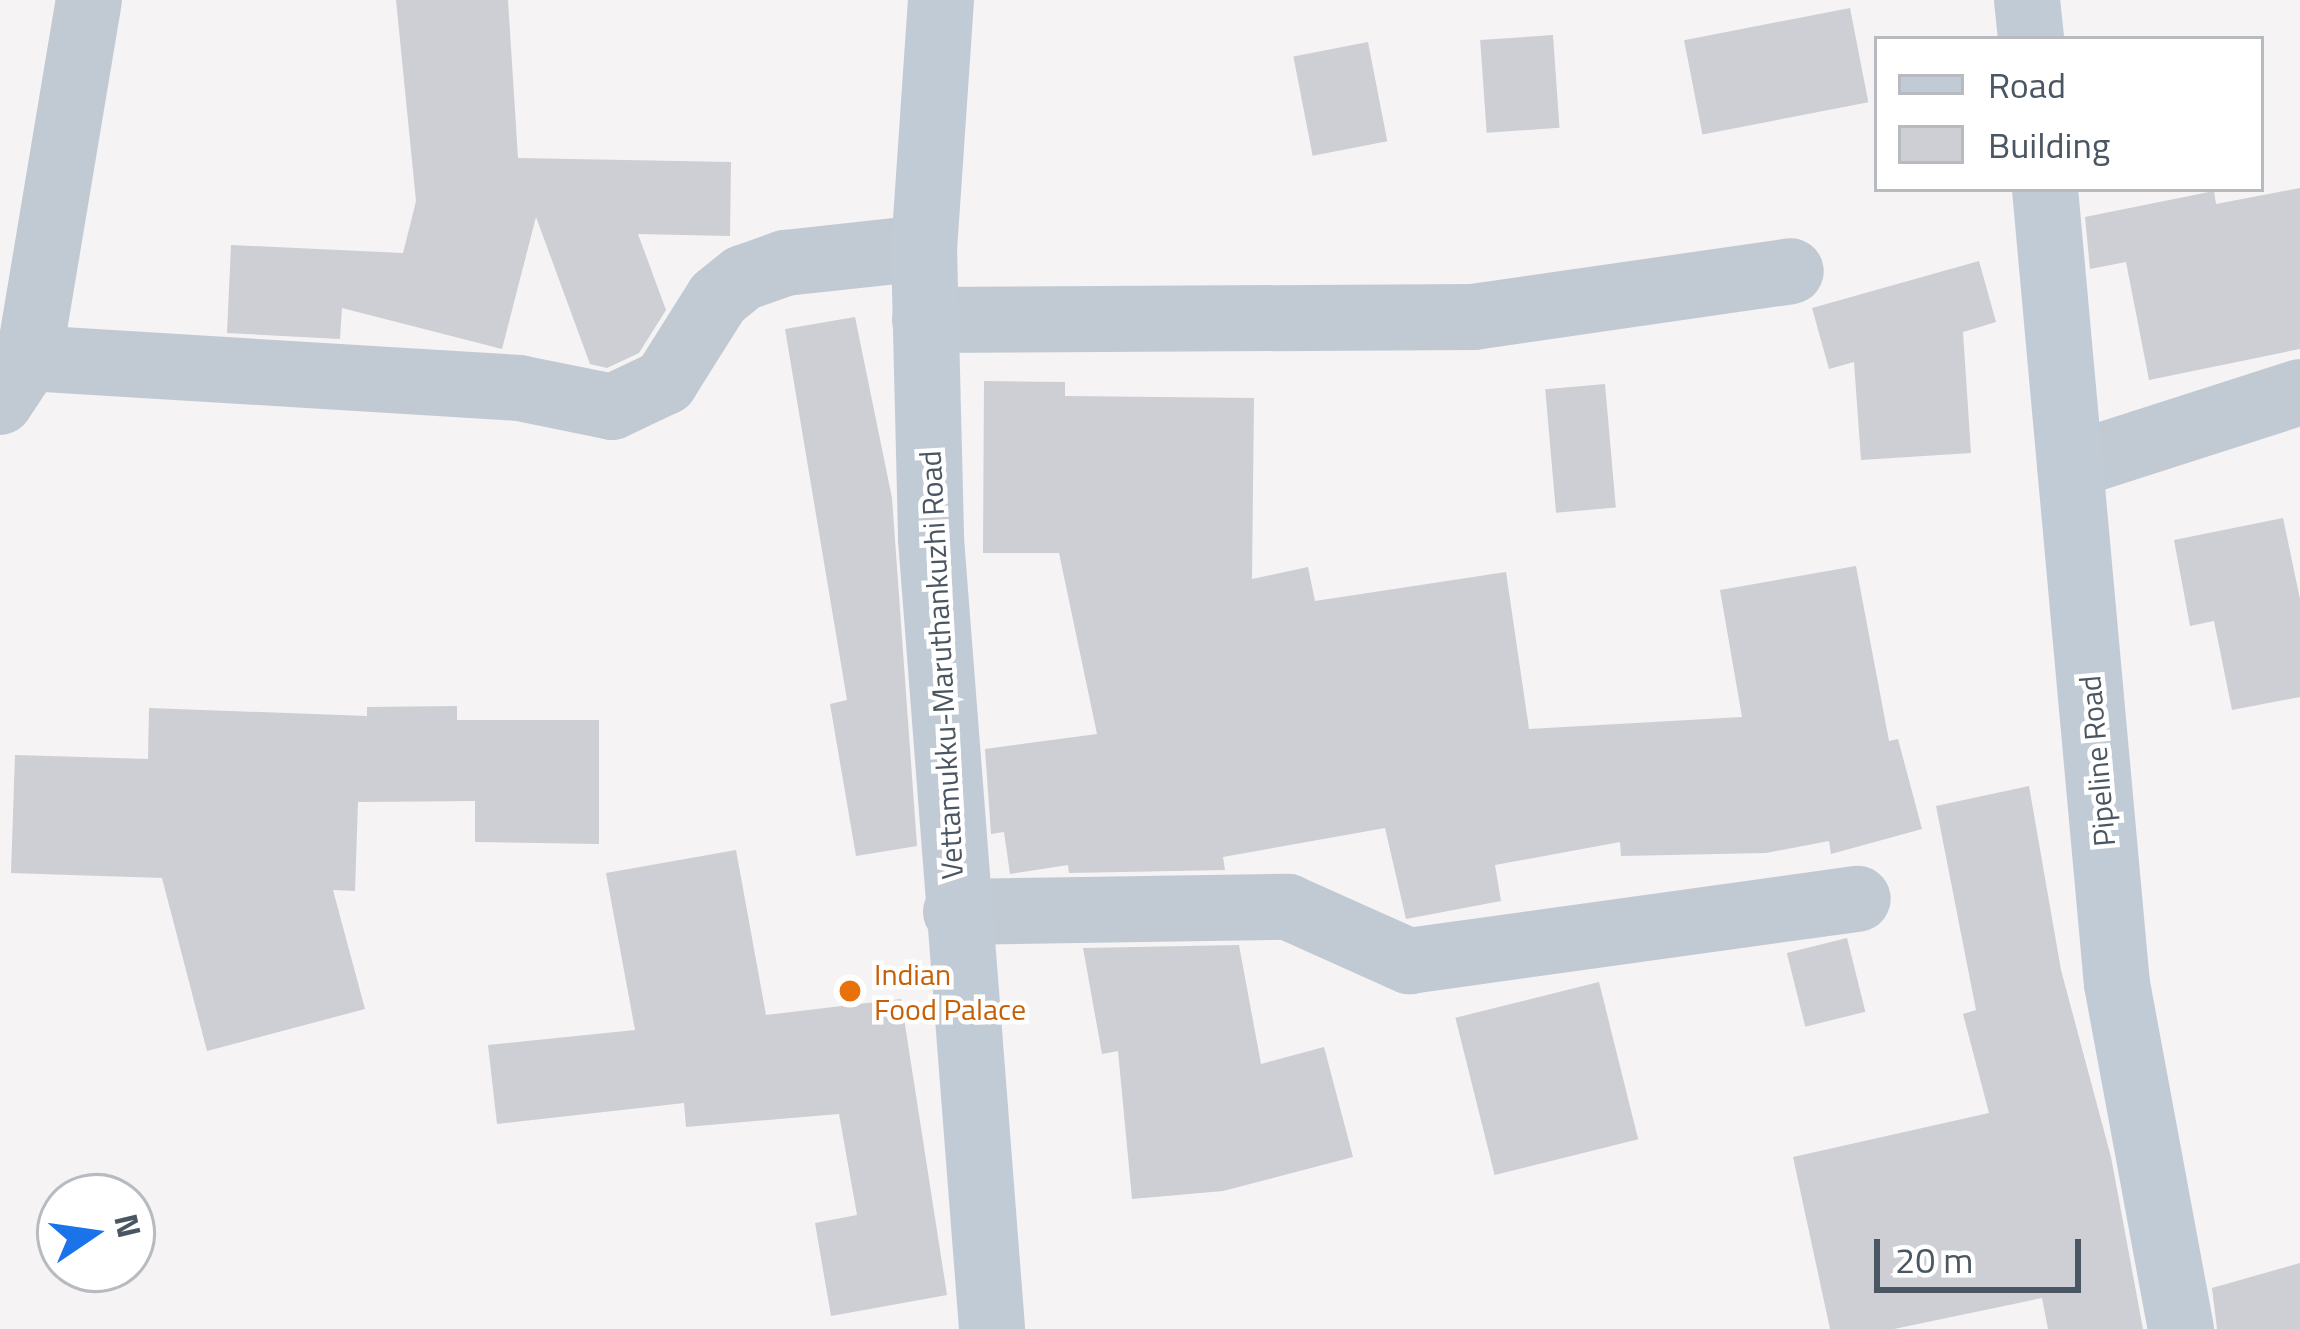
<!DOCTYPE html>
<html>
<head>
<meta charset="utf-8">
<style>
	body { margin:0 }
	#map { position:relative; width:2300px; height:1329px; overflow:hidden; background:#f5f3f3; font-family:"Titillium Web",sans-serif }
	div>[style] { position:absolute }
	.building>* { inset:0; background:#cdcfd5; transform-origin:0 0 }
	.minor>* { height:66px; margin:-33px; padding:0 33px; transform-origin:33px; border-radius:33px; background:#c1cad2 }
	.secondary>* { height:66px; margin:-33px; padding:0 33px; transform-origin:33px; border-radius:33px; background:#c1cbd6 }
	.dots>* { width:33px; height:33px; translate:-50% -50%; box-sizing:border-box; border:6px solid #fff; border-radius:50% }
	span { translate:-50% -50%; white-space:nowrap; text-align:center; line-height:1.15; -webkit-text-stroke:9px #fff; paint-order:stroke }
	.street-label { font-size:30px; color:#4a5661 }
	.food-label { font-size:30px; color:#c56008 }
	.left { translate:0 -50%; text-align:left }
	.legend { position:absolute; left:1874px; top:36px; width:390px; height:156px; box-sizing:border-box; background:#fff; border:3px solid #b7bbc0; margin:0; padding:15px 21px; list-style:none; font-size:36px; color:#4a5661 }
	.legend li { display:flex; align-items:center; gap:24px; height:60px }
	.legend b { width:60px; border:3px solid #b7bbc0 }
	.north { position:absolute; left:36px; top:1173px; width:120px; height:120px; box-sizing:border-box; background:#fff; border:3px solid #b7bbc0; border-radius:50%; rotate:77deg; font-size:33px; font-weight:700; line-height:48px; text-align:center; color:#4a5661 }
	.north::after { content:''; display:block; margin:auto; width:42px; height:54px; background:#1a73e8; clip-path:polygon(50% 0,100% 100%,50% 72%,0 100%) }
	.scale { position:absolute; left:1874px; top:1239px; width:207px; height:54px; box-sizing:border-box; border:6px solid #4a5661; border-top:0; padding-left:15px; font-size:36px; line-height:42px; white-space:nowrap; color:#4a5661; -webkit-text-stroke:9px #fff; paint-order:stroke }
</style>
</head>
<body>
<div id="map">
	<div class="building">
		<i style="clip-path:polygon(396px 0,508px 0,518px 158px,731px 162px,730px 236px,638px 234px,666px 310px,639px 353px,607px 368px,590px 364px,536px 217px,502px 349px,342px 308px,340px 339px,227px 333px,231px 245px,403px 253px,416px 201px)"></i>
		<i style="left:1850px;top:8px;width:96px;height:169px;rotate:79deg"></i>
		<i style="left:1553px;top:35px;width:93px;height:73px;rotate:86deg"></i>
		<i style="left:1368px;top:42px;width:101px;height:76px;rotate:79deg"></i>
		<i style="clip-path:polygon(2300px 188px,2300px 349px,2149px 380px,2126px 262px,2090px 269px,2085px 217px,2214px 191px,2216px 204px)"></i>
		<i style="clip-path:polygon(1979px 261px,1996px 322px,1963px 332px,1971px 453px,1861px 460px,1854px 362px,1829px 369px,1812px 308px)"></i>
		<i style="clip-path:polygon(855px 317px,892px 498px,917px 846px,856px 856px,830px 704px,847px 700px,785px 329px)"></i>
		<i style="clip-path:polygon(984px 381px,1065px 382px,1065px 396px,1254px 398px,1252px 579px,1308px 567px,1315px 601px,1506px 572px,1529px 729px,1742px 717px,1720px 590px,1856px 566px,1889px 741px,1898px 739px,1922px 829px,1831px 854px,1829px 841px,1766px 853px,1621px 856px,1620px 842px,1495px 865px,1501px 901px,1406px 919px,1385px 828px,1223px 857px,1225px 870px,1069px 873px,1068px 865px,1010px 874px,1004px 832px,991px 834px,985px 749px,1097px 734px,1059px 553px,983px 553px)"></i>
		<i style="left:1605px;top:384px;width:124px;height:60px;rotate:85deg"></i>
		<i style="clip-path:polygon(2283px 518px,2300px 599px,2300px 697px,2232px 710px,2214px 621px,2190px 626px,2174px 540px)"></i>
		<i style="clip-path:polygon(457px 706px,457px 720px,599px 720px,599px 844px,475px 842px,475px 801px,358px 802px,355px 891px,333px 890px,365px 1009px,207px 1051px,162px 878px,11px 873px,15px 755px,148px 759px,149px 708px,367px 716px,367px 707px)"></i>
		<i style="clip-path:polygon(2029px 786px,2061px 970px,2111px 1157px,2143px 1329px,2048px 1329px,2042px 1298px,1894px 1329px,1830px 1329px,1793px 1157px,1989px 1113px,1963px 1014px,1976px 1010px,1936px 806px)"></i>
		<i style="clip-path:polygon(736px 850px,766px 1015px,901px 999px,947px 1295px,831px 1316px,815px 1223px,857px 1215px,839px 1114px,686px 1127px,684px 1103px,497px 1124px,488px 1045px,635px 1030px,606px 873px)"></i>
		<i style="left:1847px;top:938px;width:76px;height:62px;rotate:76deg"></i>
		<i style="clip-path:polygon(1239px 945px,1261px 1064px,1324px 1047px,1353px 1157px,1223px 1191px,1132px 1199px,1118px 1051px,1102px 1054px,1083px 948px)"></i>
		<i style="left:1599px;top:982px;width:162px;height:148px;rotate:76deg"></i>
		<i style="clip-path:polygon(2300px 1263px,2300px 1329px,2217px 1329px,2212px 1288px)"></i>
	</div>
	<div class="minor">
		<i style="left:925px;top:320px;width:548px;rotate:-0.31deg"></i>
		<i style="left:1473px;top:317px;width:321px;rotate:-8.2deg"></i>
		<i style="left:29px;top:358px;width:363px;rotate:-80.5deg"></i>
		<i style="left:0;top:402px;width:53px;rotate:-56.6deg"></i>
		<i style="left:29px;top:358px;width:491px;rotate:3.5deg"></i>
		<i style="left:519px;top:388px;width:95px;rotate:11.5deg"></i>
		<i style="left:612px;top:407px;width:59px;rotate:-25.3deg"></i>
		<i style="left:665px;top:382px;width:99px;rotate:-57.8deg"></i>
		<i style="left:718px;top:298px;width:32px;rotate:-39deg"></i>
		<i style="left:743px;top:278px;width:45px;rotate:-19.7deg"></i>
		<i style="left:785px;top:263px;width:140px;rotate:-6.2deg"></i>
		<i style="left:2070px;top:466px;width:242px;rotate:-17.8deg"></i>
		<i style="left:956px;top:912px;width:332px;rotate:-0.9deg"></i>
		<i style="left:1288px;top:907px;width:133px;rotate:24.1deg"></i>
		<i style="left:1409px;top:961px;width:453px;rotate:-7.9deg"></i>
	</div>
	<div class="secondary">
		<i style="left:941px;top:0;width:249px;rotate:93.9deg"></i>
		<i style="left:924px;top:248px;width:291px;rotate:88.6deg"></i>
		<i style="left:931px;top:539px;width:792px;rotate:85.58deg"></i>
		<i style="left:2027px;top:0;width:39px;rotate:84deg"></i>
		<i style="left:2045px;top:189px;width:798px;rotate:84.83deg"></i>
		<i style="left:2117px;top:984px;width:351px;rotate:79.5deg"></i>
	</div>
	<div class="dots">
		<i style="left:850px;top:991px;background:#e8710a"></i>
	</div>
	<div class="street-label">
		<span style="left:941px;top:665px;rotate:-93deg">Vettamukku-Maruthankuzhi Road</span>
		<span style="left:2097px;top:761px;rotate:-95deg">Pipeline Road</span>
	</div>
	<div class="food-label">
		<span class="left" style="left:874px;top:991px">Indian<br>Food Palace</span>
	</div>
	<ul class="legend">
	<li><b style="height:15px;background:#c1cbd6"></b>Road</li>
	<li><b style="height:33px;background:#cdcfd5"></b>Building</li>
	</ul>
	<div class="north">N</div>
	<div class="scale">20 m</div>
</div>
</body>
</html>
